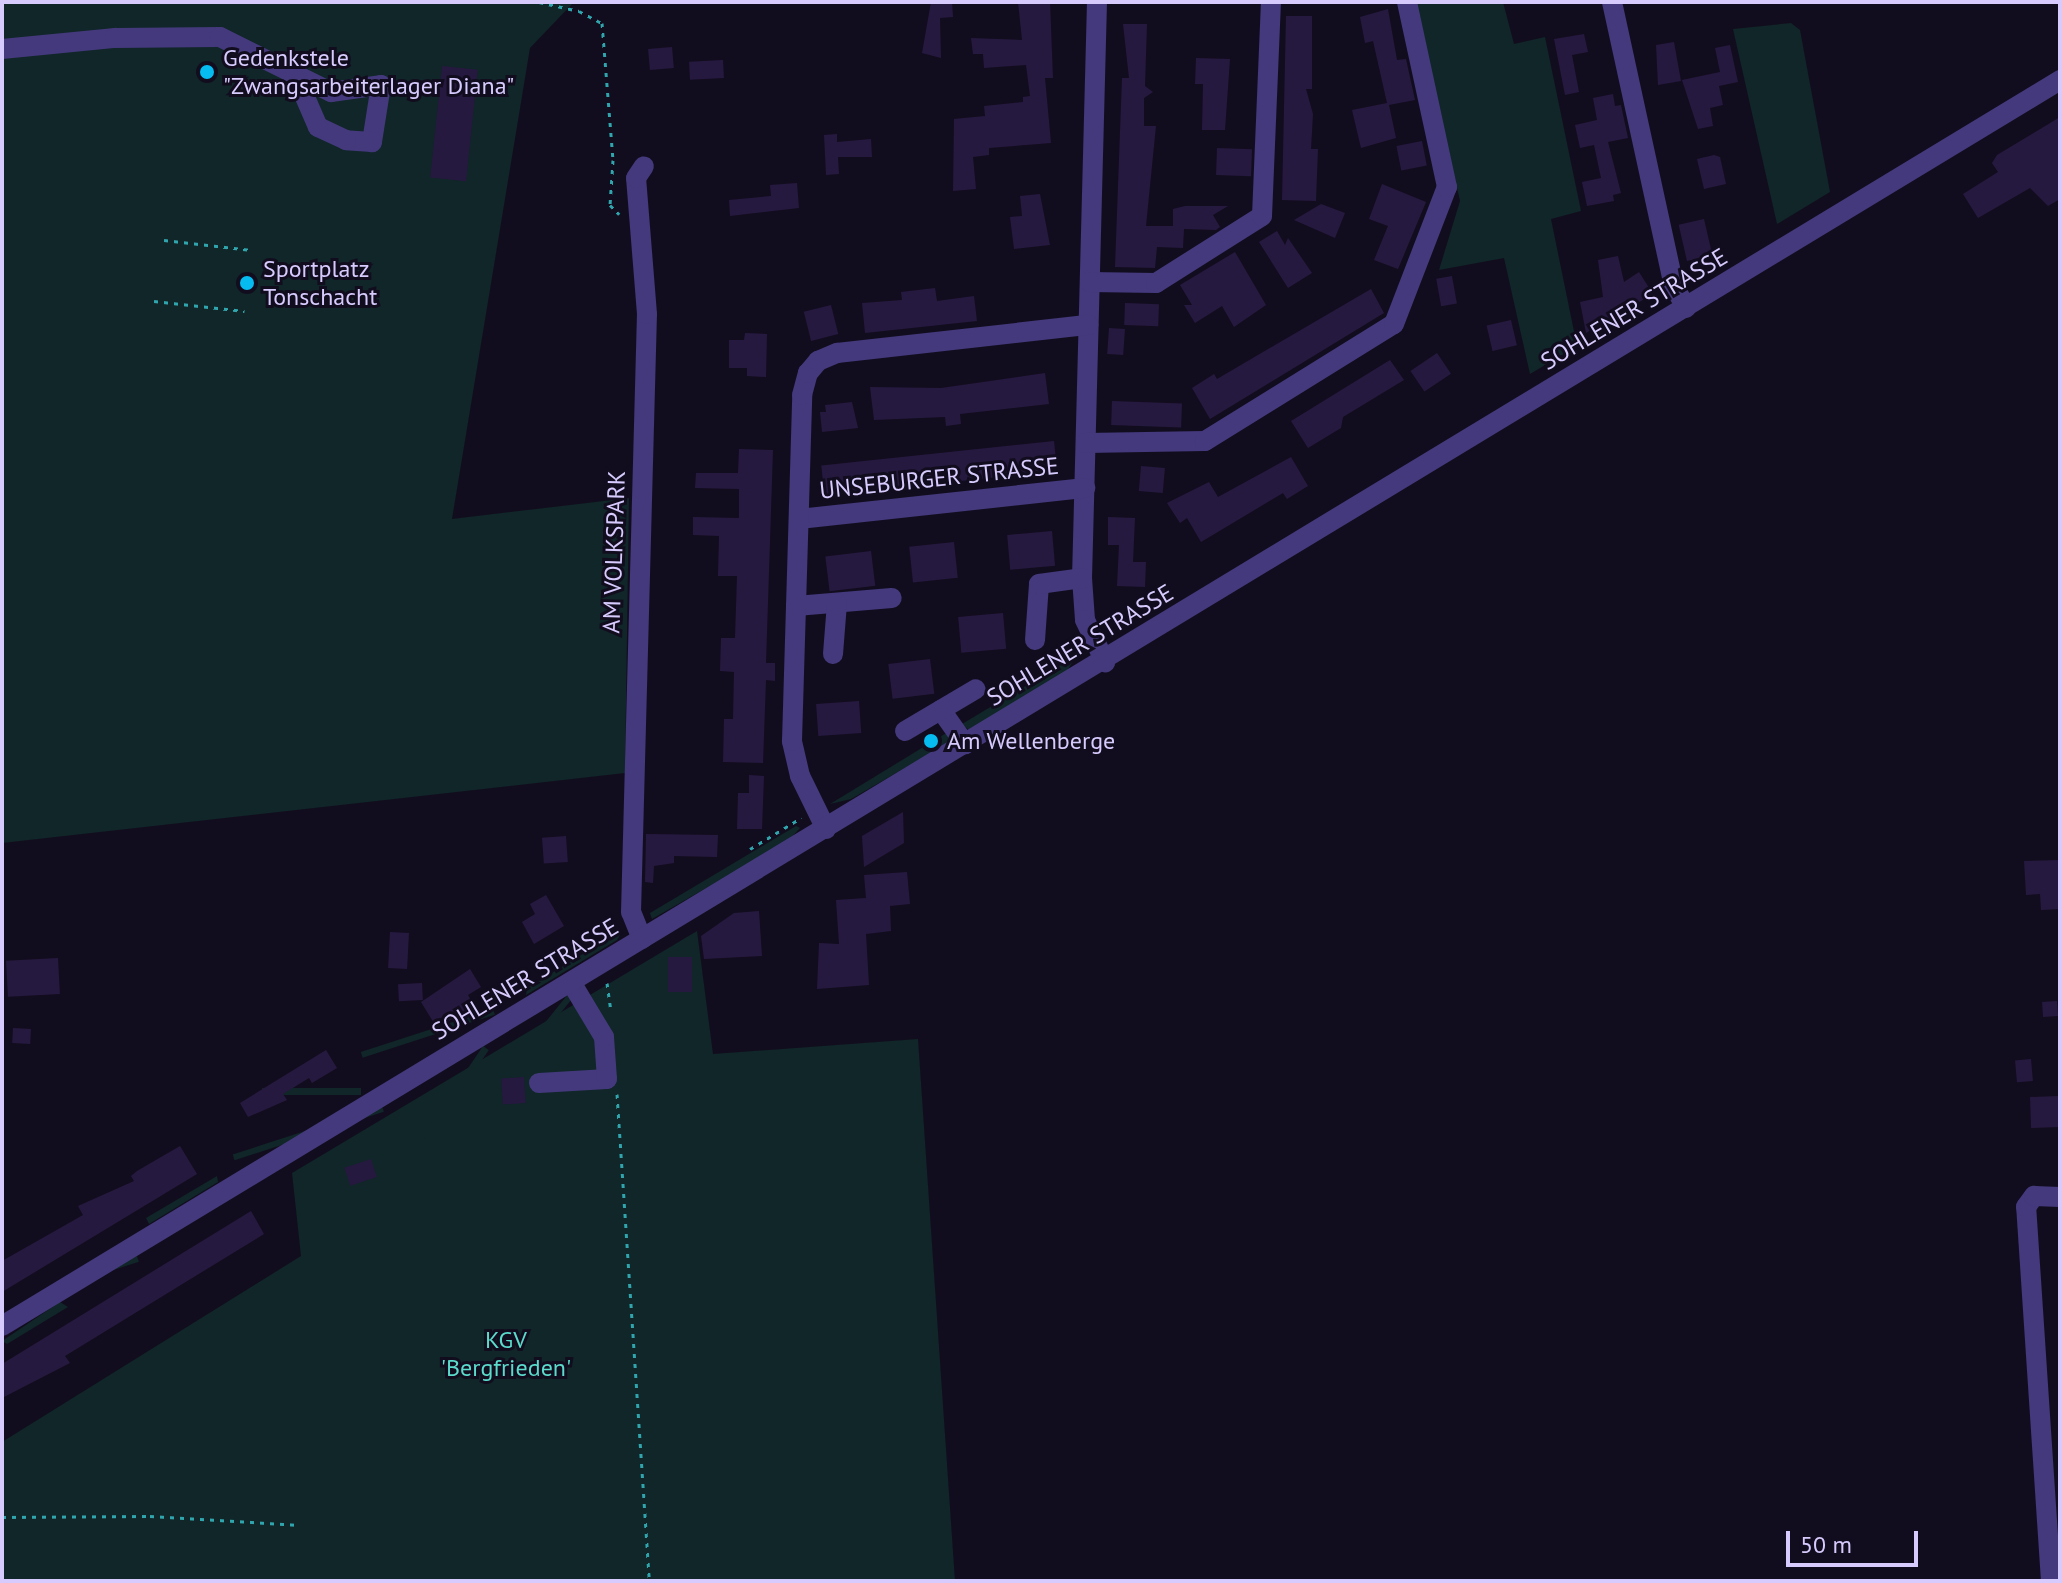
<!DOCTYPE html>
<html>
<head>
<meta charset="utf-8">
<style>
	body { margin:0 }
	#map { position:relative; width:2062px; height:1583px; overflow:hidden; background:#120d1e; font-family:"PT Sans",sans-serif }
	div>[style] { position:absolute }
	.green>* { inset:0; background:#102628; transform-origin:0 0 }
	.building>* { inset:0; background:#26193f; transform-origin:0 0 }
	.path>* { height:3px; margin-top:-1.5px; transform-origin:0; background:repeating-linear-gradient(90deg,#30a5ad 0 4px,transparent 0 10px) }
	.minor>* { height:20px; margin:-10px; padding:0 10px; transform-origin:10px; border-radius:10px; background:#44397c }
	.dots>* { width:22px; height:22px; translate:-50% -50%; box-sizing:border-box; border:4px solid #120d1e; border-radius:50% }
	span { translate:-50% -50%; white-space:nowrap; text-align:center; line-height:1.15; -webkit-text-stroke:6px #120d1e; paint-order:stroke }
	.poi-label { font-size:24px; color:#d7cbfe }
	.left { translate:0 -50%; text-align:left }
	.street-label { font-size:24px; color:#d7cbfe }
	.park-label { font-size:24px; color:#5adbcb }
	.frame { position:absolute; inset:0; border:4px solid #d7cbfe; pointer-events:none }
	.scale { position:absolute; left:1786px; top:1531px; width:132px; height:36px; box-sizing:border-box; border:4px solid #d7cbfe; border-top:0; padding-left:10px; font-size:24px; line-height:28px; white-space:nowrap; color:#d7cbfe; -webkit-text-stroke:6px #120d1e; paint-order:stroke }
</style>
</head>
<body>
<div id="map">
	<div class="green">
		<i style="clip-path:polygon(2px 2px,574px 2px,530px 48px,452px 519px,629px 498px,625px 773px,2px 843px)"></i>
		<i style="clip-path:polygon(1415px 2px,1503px 2px,1514px 44px,1545px 37px,1581px 211px,1551px 219px,1577px 346px,1530px 374px,1504px 258px,1439px 270px,1460px 201px)"></i>
		<i style="clip-path:polygon(1791px 23px,1800px 30px,1830px 192px,1777px 224px,1733px 29px)"></i>
		<i style="clip-path:polygon(1076px 656px,1066px 673px,970px 731px,962px 724px)"></i>
		<i style="clip-path:polygon(948px 732px,950px 742px,851px 799px,830px 804px)"></i>
		<i style="clip-path:polygon(796px 826px,800px 828px,787px 842px,652px 919px,650px 913px)"></i>
		<i style="clip-path:polygon(697px 931px,713px 1054px,918px 1039px,955px 1581px,2px 1581px,2px 1442px,301px 1256px,292px 1173px)"></i>
		<i style="clip-path:polygon(614px 935px,620px 935px,617px 940px,526px 995px,527px 988px)"></i>
		<i style="left:569px;top:993px;width:6px;height:86px;rotate:39deg"></i>
		<i style="left:493px;top:1009px;width:6px;height:139px;rotate:72deg"></i>
		<i style="left:483px;top:1046px;width:7px;height:109px;rotate:34deg"></i>
		<i style="left:361px;top:1088px;width:7px;height:99px;rotate:90deg"></i>
		<i style="left:382px;top:1106px;width:6px;height:157px;rotate:72deg"></i>
		<i style="clip-path:polygon(217px 1176px,218px 1182px,149px 1224px,146px 1218px)"></i>
		<i style="left:137px;top:1256px;width:6px;height:76px;rotate:72deg"></i>
		<i style="clip-path:polygon(60px 1302px,68px 1307px,7px 1344px,2px 1341px)"></i>
	</div>
	<div class="building">
		<i style="clip-path:polygon(931px 2px,952px 2px,953px 17px,940px 18px,941px 58px,922px 53px)"></i>
		<i style="clip-path:polygon(1018px 2px,1050px 2px,1053px 78px,1045px 78px,1051px 143px,989px 148px,989px 155px,973px 157px,976px 189px,953px 191px,954px 119px,985px 116px,984px 106px,1023px 102px,1023px 97px,1030px 96px,1026px 65px,984px 68px,983px 54px,973px 54px,971px 38px,1022px 40px)"></i>
		<i style="clip-path:polygon(1388px 9px,1397px 60px,1406px 59px,1415px 100px,1389px 105px,1396px 138px,1361px 148px,1352px 110px,1387px 103px,1373px 41px,1365px 43px,1360px 17px)"></i>
		<i style="clip-path:polygon(1286px 16px,1312px 16px,1312px 89px,1306px 89px,1313px 114px,1311px 149px,1318px 149px,1316px 201px,1282px 200px)"></i>
		<i style="clip-path:polygon(1123px 24px,1147px 24px,1145px 86px,1153px 92px,1144px 98px,1144px 126px,1156px 126px,1146px 226px,1173px 226px,1173px 209px,1185px 206px,1228px 206px,1213px 215px,1220px 227px,1216px 230px,1184px 229px,1183px 248px,1157px 247px,1155px 268px,1115px 267px,1122px 78px,1129px 78px)"></i>
		<i style="clip-path:polygon(1584px 34px,1588px 52px,1572px 55px,1579px 92px,1565px 95px,1554px 39px)"></i>
		<i style="clip-path:polygon(1674px 42px,1681px 81px,1658px 85px,1656px 45px)"></i>
		<i style="clip-path:polygon(1730px 45px,1738px 82px,1719px 86px,1723px 105px,1710px 108px,1713px 126px,1698px 129px,1682px 80px,1720px 72px,1715px 48px)"></i>
		<i style="left:672px;top:47px;width:21px;height:24px;rotate:85deg"></i>
		<i style="clip-path:polygon(1196px 58px,1230px 59px,1225px 130px,1202px 130px,1203px 84px,1195px 84px)"></i>
		<i style="left:723px;top:60px;width:18px;height:34px;rotate:87deg"></i>
		<i style="left:442px;top:66px;width:36px;height:112px;rotate:6deg"></i>
		<i style="clip-path:polygon(1613px 94px,1615px 106px,1621px 105px,1628px 138px,1608px 142px,1621px 193px,1613px 195px,1614px 201px,1587px 206px,1582px 182px,1601px 178px,1594px 145px,1580px 148px,1575px 125px,1597px 120px,1593px 98px)"></i>
		<i style="clip-path:polygon(2060px 117px,2060px 199px,2048px 206px,2030px 188px,1978px 218px,1963px 194px,1998px 172px,1992px 163px,1997px 155px)"></i>
		<i style="clip-path:polygon(837px 134px,837px 142px,871px 139px,872px 157px,838px 157px,839px 174px,826px 175px,824px 135px)"></i>
		<i style="left:1422px;top:141px;width:25px;height:26px;rotate:79deg"></i>
		<i style="left:1217px;top:148px;width:35px;height:27px;rotate:2deg"></i>
		<i style="clip-path:polygon(1714px 155px,1720px 157px,1726px 184px,1704px 189px,1697px 159px)"></i>
		<i style="clip-path:polygon(797px 183px,799px 208px,730px 216px,729px 200px,771px 196px,770px 185px)"></i>
		<i style="clip-path:polygon(1382px 184px,1426px 202px,1398px 269px,1374px 260px,1388px 226px,1369px 219px)"></i>
		<i style="clip-path:polygon(1040px 194px,1050px 245px,1014px 249px,1010px 217px,1022px 216px,1020px 196px)"></i>
		<i style="clip-path:polygon(1321px 204px,1345px 213px,1335px 238px,1294px 220px)"></i>
		<i style="left:1704px;top:219px;width:37px;height:26px;rotate:77deg"></i>
		<i style="clip-path:polygon(1277px 231px,1285px 245px,1288px 238px,1312px 273px,1288px 288px,1259px 242px)"></i>
		<i style="clip-path:polygon(1235px 252px,1266px 305px,1234px 327px,1222px 306px,1195px 323px,1184px 305px,1192px 305px,1180px 285px)"></i>
		<i style="clip-path:polygon(1618px 256px,1624px 282px,1639px 272px,1653px 294px,1586px 333px,1580px 302px,1603px 297px,1598px 260px)"></i>
		<i style="left:1452px;top:276px;width:28px;height:16px;rotate:80deg"></i>
		<i style="clip-path:polygon(935px 288px,937px 301px,974px 296px,977px 321px,865px 333px,862px 303px,902px 300px,901px 292px)"></i>
		<i style="clip-path:polygon(1371px 289px,1384px 313px,1210px 419px,1192px 388px,1214px 374px,1217px 379px)"></i>
		<i style="left:1125px;top:303px;width:34px;height:22px;rotate:2deg"></i>
		<i style="left:831px;top:305px;width:30px;height:28px;rotate:76deg"></i>
		<i style="left:1511px;top:320px;width:26px;height:25px;rotate:77deg"></i>
		<i style="left:1109px;top:328px;width:16px;height:26px;rotate:4deg"></i>
		<i style="clip-path:polygon(745px 333px,767px 334px,766px 377px,747px 376px,747px 368px,729px 368px,729px 340px,744px 340px)"></i>
		<i style="left:1437px;top:353px;width:25px;height:32px;rotate:56deg"></i>
		<i style="clip-path:polygon(1390px 360px,1404px 380px,1343px 417px,1341px 428px,1308px 448px,1291px 421px)"></i>
		<i style="clip-path:polygon(1045px 373px,1049px 404px,960px 414px,961px 424px,946px 426px,945px 417px,874px 420px,870px 387px,941px 388px)"></i>
		<i style="left:1112px;top:401px;width:70px;height:24px;rotate:2deg"></i>
		<i style="clip-path:polygon(852px 402px,858px 428px,822px 432px,820px 412px,826px 412px,825px 405px)"></i>
		<i style="left:1054px;top:441px;width:30px;height:234px;rotate:84deg"></i>
		<i style="clip-path:polygon(739px 449px,773px 450px,766px 663px,775px 663px,775px 681px,766px 680px,763px 763px,723px 762px,724px 719px,733px 719px,734px 672px,720px 671px,721px 638px,735px 638px,737px 576px,718px 576px,719px 536px,693px 535px,693px 517px,739px 518px,739px 489px,695px 488px,696px 473px,738px 473px)"></i>
		<i style="clip-path:polygon(1291px 457px,1308px 486px,1287px 499px,1283px 493px,1201px 542px,1187px 518px,1180px 523px,1167px 503px,1209px 482px,1218px 497px)"></i>
		<i style="left:1141px;top:466px;width:24px;height:25px;rotate:5deg"></i>
		<i style="clip-path:polygon(1108px 517px,1135px 518px,1133px 562px,1146px 562px,1145px 587px,1117px 586px,1119px 545px,1108px 545px)"></i>
		<i style="left:1052px;top:531px;width:35px;height:45px;rotate:85deg"></i>
		<i style="left:954px;top:542px;width:36px;height:45px;rotate:84deg"></i>
		<i style="left:871px;top:551px;width:35px;height:46px;rotate:83deg"></i>
		<i style="left:1003px;top:613px;width:36px;height:45px;rotate:85deg"></i>
		<i style="left:930px;top:659px;width:35px;height:42px;rotate:83deg"></i>
		<i style="left:859px;top:701px;width:32px;height:43px;rotate:86deg"></i>
		<i style="clip-path:polygon(749px 775px,764px 776px,762px 829px,737px 829px,738px 793px,749px 793px)"></i>
		<i style="clip-path:polygon(903px 812px,904px 843px,864px 867px,862px 836px)"></i>
		<i style="clip-path:polygon(646px 834px,718px 835px,717px 857px,674px 856px,674px 863px,654px 866px,653px 883px,645px 882px)"></i>
		<i style="left:566px;top:836px;width:26px;height:24px;rotate:86deg"></i>
		<i style="clip-path:polygon(2060px 860px,2060px 909px,2041px 910px,2040px 894px,2026px 895px,2024px 861px)"></i>
		<i style="clip-path:polygon(907px 872px,910px 904px,890px 906px,891px 931px,866px 934px,869px 985px,817px 989px,819px 943px,839px 944px,836px 900px,866px 898px,864px 875px)"></i>
		<i style="clip-path:polygon(546px 895px,564px 926px,534px 944px,522px 922px,535px 914px,530px 904px)"></i>
		<i style="clip-path:polygon(759px 911px,762px 956px,704px 959px,701px 936px,734px 913px)"></i>
		<i style="left:390px;top:932px;width:19px;height:36px;rotate:3deg"></i>
		<i style="left:668px;top:957px;width:24px;height:35px"></i>
		<i style="left:58px;top:958px;width:36px;height:52px;rotate:87deg"></i>
		<i style="clip-path:polygon(470px 969px,481px 987px,468px 995px,474px 1006px,437px 1028px,421px 1002px)"></i>
		<i style="left:422px;top:983px;width:17px;height:24px;rotate:87deg"></i>
		<i style="left:2057px;top:1001px;width:15px;height:15px;rotate:86deg"></i>
		<i style="left:13px;top:1028px;width:18px;height:15px;rotate:3deg"></i>
		<i style="clip-path:polygon(326px 1050px,337px 1068px,312px 1083px,309px 1078px,283px 1094px,287px 1100px,248px 1117px,240px 1103px)"></i>
		<i style="left:2031px;top:1059px;width:22px;height:16px;rotate:85deg"></i>
		<i style="left:524px;top:1077px;width:26px;height:23px;rotate:86deg"></i>
		<i style="left:2059px;top:1096px;width:31px;height:29px;rotate:88deg"></i>
		<i style="clip-path:polygon(180px 1146px,197px 1174px,2px 1292px,2px 1261px,83px 1215px,78px 1206px,134px 1181px,131px 1176px,137px 1171px)"></i>
		<i style="left:371px;top:1159px;width:19px;height:28px;rotate:72deg"></i>
		<i style="clip-path:polygon(251px 1211px,264px 1234px,65px 1356px,70px 1363px,2px 1398px,2px 1364px)"></i>
	</div>
	<div class="path">
		<i style="left:539px;top:2px;width:41px;rotate:12.7deg"></i>
		<i style="left:579px;top:11px;width:26px;rotate:28deg"></i>
		<i style="left:602px;top:23px;width:137px;rotate:85.4deg"></i>
		<i style="left:613px;top:160px;width:45px;rotate:93.8deg"></i>
		<i style="left:610px;top:205px;width:13px;rotate:45deg"></i>
		<i style="left:164px;top:240px;width:88px;rotate:6.6deg"></i>
		<i style="left:154px;top:301px;width:91px;rotate:6.3deg"></i>
		<i style="left:750px;top:849px;width:60px;rotate:-31.3deg"></i>
		<i style="left:607px;top:983px;width:28px;rotate:82deg"></i>
		<i style="left:617px;top:1094px;width:488px;rotate:86.2deg"></i>
		<i style="left:2px;top:1517px;width:148px;rotate:-0.4deg"></i>
		<i style="left:150px;top:1516px;width:150px;rotate:3.4deg"></i>
	</div>
	<div class="minor">
		<i style="left:1097px;top:2px;width:576px;rotate:91.49deg"></i>
		<i style="left:1082px;top:578px;width:42px;rotate:85.9deg"></i>
		<i style="left:1085px;top:620px;width:47px;rotate:64.5deg"></i>
		<i style="left:1612px;top:2px;width:291px;rotate:77.7deg"></i>
		<i style="left:1674px;top:286px;width:25px;rotate:61deg"></i>
		<i style="left:2px;top:49px;width:114px;rotate:-5.6deg"></i>
		<i style="left:115px;top:38px;width:105px;rotate:-0.5deg"></i>
		<i style="left:220px;top:37px;width:124px;rotate:26.4deg"></i>
		<i style="left:331px;top:92px;width:50px;rotate:-8deg"></i>
		<i style="left:381px;top:85px;width:58px;rotate:99deg"></i>
		<i style="left:372px;top:142px;width:26px;rotate:-176deg"></i>
		<i style="left:346px;top:140px;width:31px;rotate:-155deg"></i>
		<i style="left:318px;top:127px;width:58px;rotate:-113.5deg"></i>
		<i style="left:1090px;top:282px;width:66px;rotate:0.9deg"></i>
		<i style="left:1156px;top:283px;width:125px;rotate:-32.3deg"></i>
		<i style="left:1262px;top:216px;width:214px;rotate:-87.6deg"></i>
		<i style="left:1086px;top:443px;width:119px;rotate:-1deg"></i>
		<i style="left:1205px;top:441px;width:222px;rotate:-31.8deg"></i>
		<i style="left:1394px;top:324px;width:147px;rotate:-68.9deg"></i>
		<i style="left:1447px;top:187px;width:189px;rotate:-102.2deg"></i>
		<i style="left:799px;top:519px;width:288px;rotate:-6.2deg"></i>
		<i style="left:796px;top:606px;width:96px;rotate:-4.8deg"></i>
		<i style="left:1035px;top:640px;width:56px;rotate:-85.9deg"></i>
		<i style="left:1039px;top:584px;width:43px;rotate:-7.9deg"></i>
		<i style="left:833px;top:654px;width:51px;rotate:-85.5deg"></i>
		<i style="left:941px;top:710px;width:42px;rotate:54.8deg"></i>
		<i style="left:905px;top:731px;width:82px;rotate:-30.6deg"></i>
		<i style="left:826px;top:829px;width:59px;rotate:-116.1deg"></i>
		<i style="left:800px;top:776px;width:36px;rotate:-103deg"></i>
		<i style="left:792px;top:741px;width:346px;rotate:-88.3deg"></i>
		<i style="left:802px;top:395px;width:23px;rotate:-75deg"></i>
		<i style="left:808px;top:373px;width:16px;rotate:-50deg"></i>
		<i style="left:818px;top:361px;width:21px;rotate:-23deg"></i>
		<i style="left:837px;top:353px;width:253px;rotate:-6.4deg"></i>
		<i style="left:642px;top:939px;width:29px;rotate:-112deg"></i>
		<i style="left:631px;top:912px;width:598px;rotate:-88.47deg"></i>
		<i style="left:647px;top:314px;width:136px;rotate:-94.6deg"></i>
		<i style="left:636px;top:178px;width:14px;rotate:-56deg"></i>
		<i style="left:539px;top:1083px;width:68px;rotate:-3.4deg"></i>
		<i style="left:607px;top:1079px;width:42px;rotate:-94.1deg"></i>
		<i style="left:604px;top:1037px;width:64px;rotate:-121deg"></i>
		<i style="left:2px;top:1326px;width:2406px;rotate:-31.19deg"></i>
		<i style="left:2051px;top:1581px;width:375px;rotate:-93.8deg"></i>
		<i style="left:2026px;top:1207px;width:14px;rotate:-54deg"></i>
		<i style="left:2034px;top:1196px;width:26px;rotate:2deg"></i>
	</div>
	<div class="dots">
		<i style="left:207px;top:72px;background:#06bbf0"></i>
		<i style="left:247px;top:283px;background:#06bbf0"></i>
		<i style="left:931px;top:741px;background:#06bbf0"></i>
	</div>
	<div class="poi-label">
		<span class="left" style="left:223px;top:72px">Gedenkstele<br>"Zwangsarbeiterlager Diana"</span>
		<span class="left" style="left:263px;top:283px">Sportplatz<br>Tonschacht</span>
		<span class="left" style="left:947px;top:741px">Am Wellenberge</span>
	</div>
	<div class="street-label">
		<span style="left:1634px;top:309px;rotate:-31deg">SOHLENER STRASSE</span>
		<span style="left:939px;top:478px;rotate:-6deg">UNSEBURGER STRASSE</span>
		<span style="left:614px;top:552px;rotate:-88deg">AM VOLKSPARK</span>
		<span style="left:1080px;top:645px;rotate:-31deg">SOHLENER STRASSE</span>
		<span style="left:525px;top:979px;rotate:-31deg">SOHLENER STRASSE</span>
	</div>
	<div class="park-label">
		<span style="left:506px;top:1354px">KGV<br>'Bergfrieden'</span>
	</div>
	<div class="frame"></div>
	<div class="scale">50 m</div>
</div>
</body>
</html>
